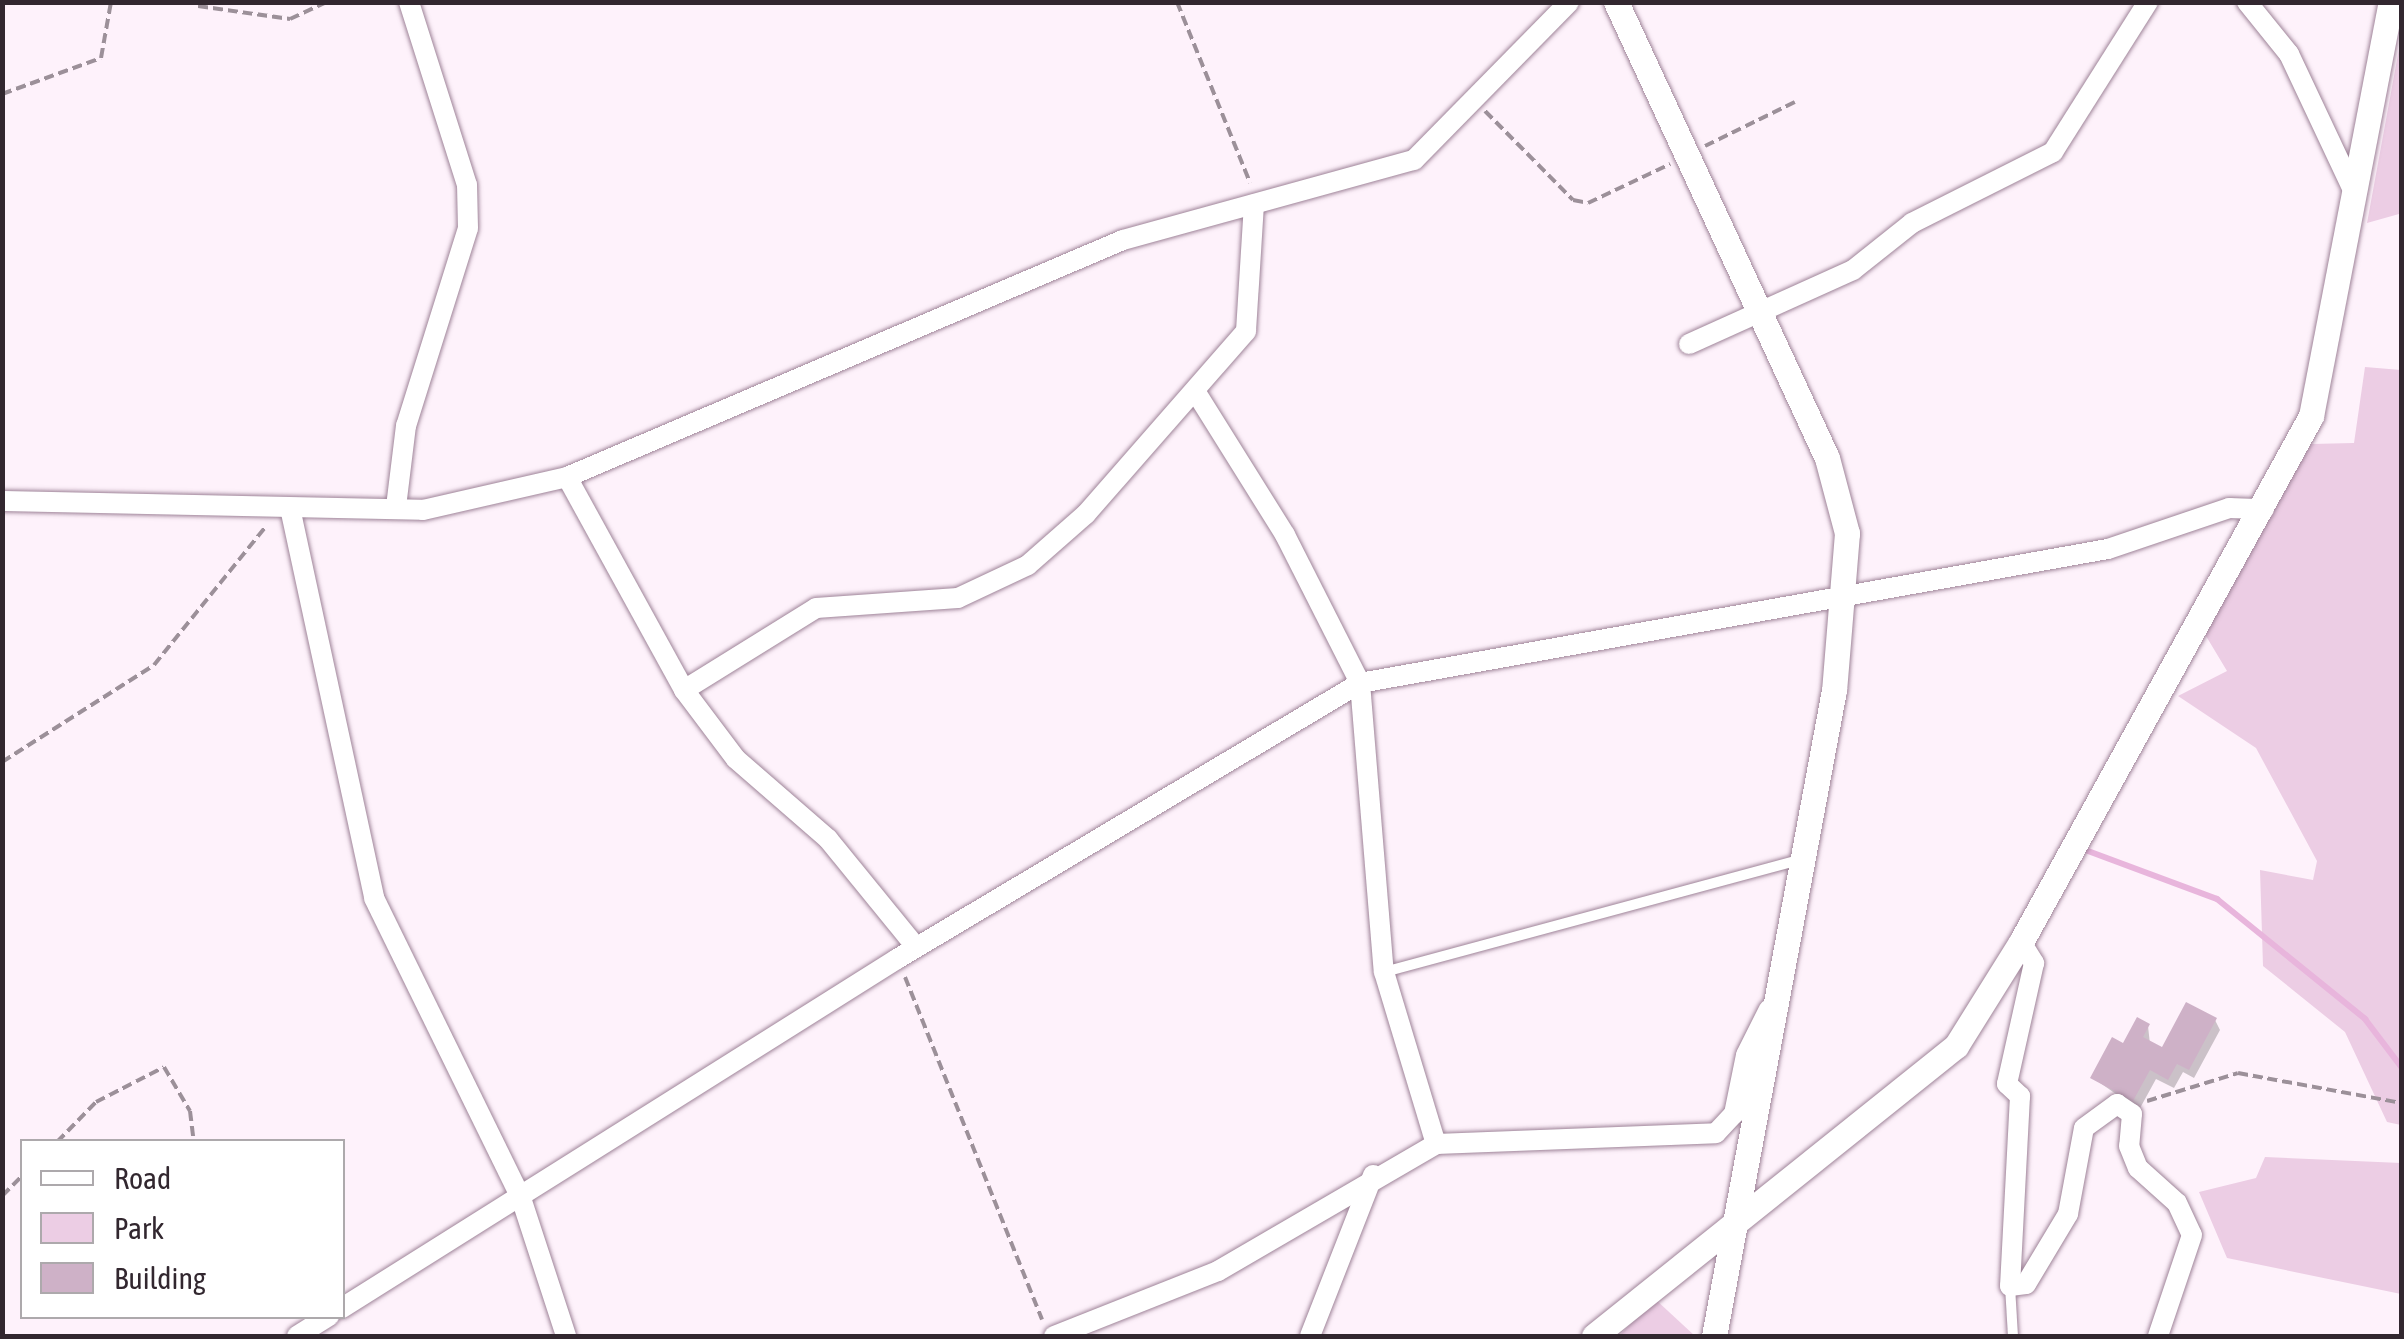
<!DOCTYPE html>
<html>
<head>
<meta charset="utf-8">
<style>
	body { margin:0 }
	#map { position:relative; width:2404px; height:1339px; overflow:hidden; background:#fef2fb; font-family:"Asap Condensed",sans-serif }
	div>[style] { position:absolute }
	.green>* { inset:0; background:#eccde4 }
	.shadow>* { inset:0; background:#0003 }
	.stream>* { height:6px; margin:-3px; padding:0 3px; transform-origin:3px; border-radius:3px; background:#e8b5dc }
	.building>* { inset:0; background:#ceb1c7 }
	.path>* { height:4px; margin-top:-2px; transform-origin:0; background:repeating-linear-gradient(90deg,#9c9099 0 10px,transparent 0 15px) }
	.roads { filter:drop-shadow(0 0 2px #9e8398) drop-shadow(0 0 2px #9e8398) }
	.service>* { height:10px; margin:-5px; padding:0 5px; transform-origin:5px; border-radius:5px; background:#fff }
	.minor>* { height:20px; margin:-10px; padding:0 10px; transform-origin:10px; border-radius:10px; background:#fff }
	.tertiary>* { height:25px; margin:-12.5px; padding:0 12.5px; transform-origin:12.5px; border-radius:12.5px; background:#fff }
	span { translate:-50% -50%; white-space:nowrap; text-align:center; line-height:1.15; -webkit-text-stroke:10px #fff; paint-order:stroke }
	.frame { position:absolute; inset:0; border:5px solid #32272f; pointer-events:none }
	.legend { position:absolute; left:20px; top:1139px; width:325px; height:180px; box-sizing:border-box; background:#fff; border:2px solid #ada9ac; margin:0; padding:12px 18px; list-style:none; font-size:30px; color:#32272f }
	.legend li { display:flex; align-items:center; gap:20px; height:50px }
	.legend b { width:50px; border:2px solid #ada9ac }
</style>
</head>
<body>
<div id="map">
	<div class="green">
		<i style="clip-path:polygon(2401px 38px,2401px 222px,2399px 214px,2367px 223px)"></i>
		<i style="clip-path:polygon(2365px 367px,2401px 370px,2401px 1125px,2387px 1122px,2345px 1032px,2263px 966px,2260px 870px,2313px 880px,2317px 861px,2256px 748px,2178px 696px,2227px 671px,2203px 631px,2311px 444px,2354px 443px)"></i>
		<i style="clip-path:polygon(2265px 1157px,2401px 1163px,2401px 1294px,2227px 1258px,2199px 1192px,2256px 1178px)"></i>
		<i style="clip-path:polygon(1655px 1299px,1695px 1336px,1619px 1336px)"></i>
	</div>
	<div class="shadow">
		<i style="clip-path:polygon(2215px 1020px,2220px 1030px,2194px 1078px,2183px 1072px,2174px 1088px,2156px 1079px,2139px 1110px,2093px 1078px,2148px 1026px,2150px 1044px,2163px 1051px)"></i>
	</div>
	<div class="stream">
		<i style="left:2088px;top:851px;width:138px;rotate:20.4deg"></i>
		<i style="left:2217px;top:899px;width:191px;rotate:39deg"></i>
		<i style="left:2365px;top:1019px;width:61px;rotate:52.9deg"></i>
	</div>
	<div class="building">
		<i style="clip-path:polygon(2186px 1002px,2217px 1018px,2189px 1070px,2177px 1064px,2168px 1080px,2150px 1070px,2133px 1101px,2090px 1078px,2112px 1037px,2123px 1043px,2137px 1017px,2150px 1024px,2143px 1037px,2162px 1047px)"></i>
	</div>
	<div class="path">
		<i style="left:1177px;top:2px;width:195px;rotate:68deg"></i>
		<i style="left:198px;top:6px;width:93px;rotate:8deg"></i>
		<i style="left:290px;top:19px;width:40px;rotate:-25deg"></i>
		<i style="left:2px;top:94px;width:105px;rotate:-20deg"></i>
		<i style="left:101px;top:58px;width:57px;rotate:-79.9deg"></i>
		<i style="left:1485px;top:111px;width:125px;rotate:45.3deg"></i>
		<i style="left:1573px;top:200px;width:15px;rotate:11deg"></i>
		<i style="left:1588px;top:203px;width:91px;rotate:-25.4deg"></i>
		<i style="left:1705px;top:146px;width:100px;rotate:-26.1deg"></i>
		<i style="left:2px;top:762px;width:180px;rotate:-32.5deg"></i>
		<i style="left:154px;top:665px;width:179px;rotate:-51.1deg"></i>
		<i style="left:905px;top:977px;width:369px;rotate:68.2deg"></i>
		<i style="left:2147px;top:1101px;width:95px;rotate:-17.1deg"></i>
		<i style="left:2238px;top:1073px;width:167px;rotate:10.4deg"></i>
		<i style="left:57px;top:1142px;width:56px;rotate:-45.7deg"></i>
		<i style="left:96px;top:1102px;width:76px;rotate:-27.2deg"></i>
		<i style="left:164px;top:1067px;width:51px;rotate:59.4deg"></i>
		<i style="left:190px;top:1111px;width:31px;rotate:83deg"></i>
		<i style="left:2px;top:1196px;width:28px;rotate:-45deg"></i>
	</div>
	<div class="roads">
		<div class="service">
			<i style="left:1384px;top:972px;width:431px;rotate:-15.1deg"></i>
			<i style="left:2010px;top:1286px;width:50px;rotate:86.6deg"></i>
		</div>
		<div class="minor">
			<i style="left:2247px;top:2px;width:67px;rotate:51.1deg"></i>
			<i style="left:2289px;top:54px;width:155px;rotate:64.8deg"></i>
			<i style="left:1689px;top:344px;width:180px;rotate:-24.3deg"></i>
			<i style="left:1853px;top:270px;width:75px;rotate:-38.5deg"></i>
			<i style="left:1912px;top:223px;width:158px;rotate:-26.7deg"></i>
			<i style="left:2053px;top:152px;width:178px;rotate:-57.7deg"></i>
			<i style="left:1197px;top:394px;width:166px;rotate:58deg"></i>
			<i style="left:1285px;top:535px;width:166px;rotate:63.1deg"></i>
			<i style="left:1360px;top:683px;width:290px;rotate:85.3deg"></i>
			<i style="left:1384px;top:972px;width:180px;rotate:73.2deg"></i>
			<i style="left:567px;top:477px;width:243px;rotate:61.2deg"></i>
			<i style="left:684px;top:690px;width:86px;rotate:53deg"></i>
			<i style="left:736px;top:759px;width:122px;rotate:41deg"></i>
			<i style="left:828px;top:839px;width:139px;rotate:50.8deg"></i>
			<i style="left:2px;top:501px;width:421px;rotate:1.2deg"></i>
			<i style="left:423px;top:510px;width:148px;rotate:-12.9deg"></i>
			<i style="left:567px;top:477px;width:604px;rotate:-23.09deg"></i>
			<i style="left:1123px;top:240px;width:302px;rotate:-15.4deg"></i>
			<i style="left:1414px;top:160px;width:221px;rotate:-45.5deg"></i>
			<i style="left:396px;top:507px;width:82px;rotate:-83deg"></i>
			<i style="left:406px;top:426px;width:207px;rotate:-72.6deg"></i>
			<i style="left:468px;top:228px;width:43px;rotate:-91.3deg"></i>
			<i style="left:467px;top:185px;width:192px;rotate:-107.6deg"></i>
			<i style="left:290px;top:508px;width:399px;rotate:77.8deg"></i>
			<i style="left:374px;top:898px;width:334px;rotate:63.9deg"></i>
			<i style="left:521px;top:1198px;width:145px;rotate:71.9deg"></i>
			<i style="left:684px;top:690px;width:155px;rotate:-31.8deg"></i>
			<i style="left:816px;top:608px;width:142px;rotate:-4deg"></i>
			<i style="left:958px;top:598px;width:77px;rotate:-25.2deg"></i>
			<i style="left:1028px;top:565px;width:77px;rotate:-41.3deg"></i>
			<i style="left:1086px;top:514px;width:243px;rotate:-48.8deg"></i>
			<i style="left:1246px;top:331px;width:127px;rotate:-86.4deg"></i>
			<i style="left:2021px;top:942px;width:25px;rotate:58deg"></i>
			<i style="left:2034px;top:963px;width:124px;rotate:102.6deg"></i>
			<i style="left:2007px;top:1084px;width:18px;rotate:43deg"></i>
			<i style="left:2020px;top:1096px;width:190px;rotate:93deg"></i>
			<i style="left:2010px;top:1286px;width:16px;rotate:-7deg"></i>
			<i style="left:2026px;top:1284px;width:82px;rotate:-59deg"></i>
			<i style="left:2068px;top:1214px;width:87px;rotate:-79.5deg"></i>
			<i style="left:2084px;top:1128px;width:41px;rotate:-36deg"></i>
			<i style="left:2117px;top:1104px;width:18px;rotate:34deg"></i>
			<i style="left:2132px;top:1114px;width:32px;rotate:95deg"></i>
			<i style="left:2129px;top:1146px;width:24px;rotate:68deg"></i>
			<i style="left:2138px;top:1168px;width:52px;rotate:41.9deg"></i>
			<i style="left:2177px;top:1203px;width:35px;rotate:65deg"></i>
			<i style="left:2192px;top:1235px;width:107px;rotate:108.6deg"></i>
			<i style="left:342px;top:1308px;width:656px;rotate:-32.16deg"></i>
			<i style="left:897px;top:959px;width:539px;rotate:-30.8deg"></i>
			<i style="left:1360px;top:683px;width:760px;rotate:-10.16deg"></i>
			<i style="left:2108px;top:549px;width:128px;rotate:-18.7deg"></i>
			<i style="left:2229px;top:508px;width:35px;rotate:2deg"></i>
			<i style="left:297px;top:1336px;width:38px;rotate:-32deg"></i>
			<i style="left:1054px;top:1336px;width:176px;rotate:-21.6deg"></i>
			<i style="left:1218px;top:1271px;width:252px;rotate:-30.2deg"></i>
			<i style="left:1436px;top:1144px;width:280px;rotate:-2.2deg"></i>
			<i style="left:1716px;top:1133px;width:26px;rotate:-47deg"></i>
			<i style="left:1734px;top:1114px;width:60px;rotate:-78.5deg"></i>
			<i style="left:1746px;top:1055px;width:51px;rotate:-63.4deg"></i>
			<i style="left:1310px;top:1336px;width:173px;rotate:-68.6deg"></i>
		</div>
		<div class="tertiary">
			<i style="left:1616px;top:2px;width:502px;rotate:65.17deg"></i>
			<i style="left:1827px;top:458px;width:78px;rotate:75.1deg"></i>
			<i style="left:1847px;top:533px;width:158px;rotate:94.7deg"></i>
			<i style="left:1834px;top:690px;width:657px;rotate:100.52deg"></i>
			<i style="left:1594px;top:1336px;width:464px;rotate:-38.7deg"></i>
			<i style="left:1956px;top:1046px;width:123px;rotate:-58deg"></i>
			<i style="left:2021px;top:942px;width:601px;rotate:-61.13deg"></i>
			<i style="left:2311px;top:416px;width:422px;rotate:-79.1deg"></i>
		</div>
	</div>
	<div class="frame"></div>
	<ul class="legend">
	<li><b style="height:12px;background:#fff"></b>Road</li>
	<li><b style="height:28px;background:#eccde4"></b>Park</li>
	<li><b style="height:28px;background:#ceb1c7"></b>Building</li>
	</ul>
</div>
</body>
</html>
